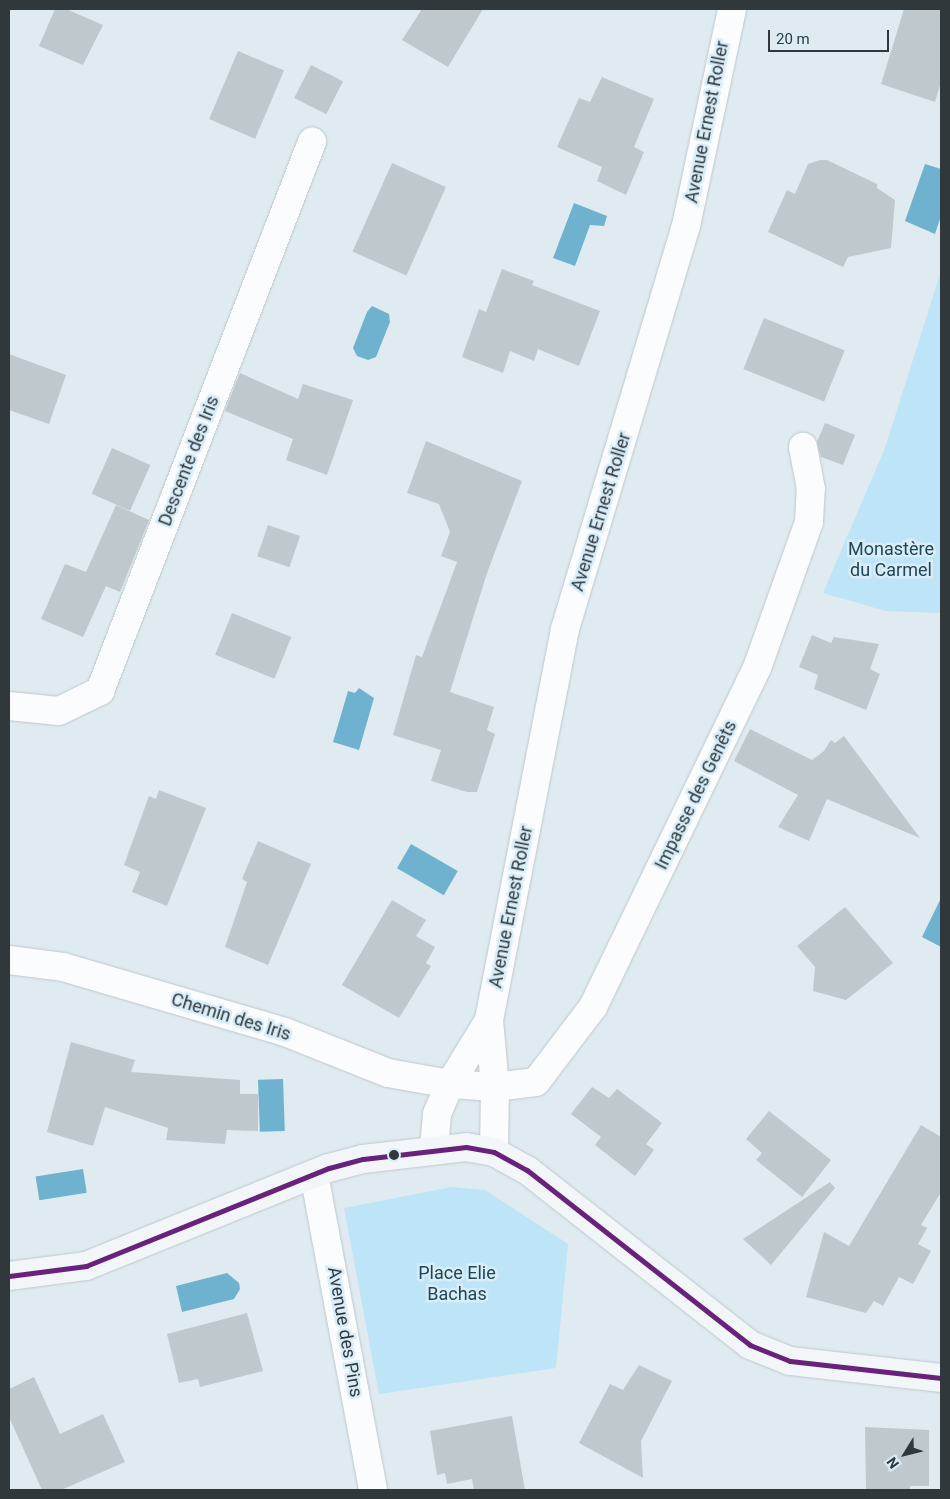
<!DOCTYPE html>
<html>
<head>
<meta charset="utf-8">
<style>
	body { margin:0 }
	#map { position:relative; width:950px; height:1499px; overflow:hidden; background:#dfebf1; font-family:Roboto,sans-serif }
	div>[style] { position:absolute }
	.green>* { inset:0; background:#bee4f7 }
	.water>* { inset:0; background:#6fb2cf; transform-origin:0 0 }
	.building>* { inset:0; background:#bfc8cd; transform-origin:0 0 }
	.roads { filter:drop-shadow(0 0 1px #bec7cb) drop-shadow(0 0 1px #bec7cb) }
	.street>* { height:28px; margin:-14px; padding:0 14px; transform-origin:14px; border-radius:14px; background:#fafcfd }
	.secondary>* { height:28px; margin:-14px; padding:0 14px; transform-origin:14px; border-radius:14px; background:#f2f6f8 }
	.bus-1>* { height:5px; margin:-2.5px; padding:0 2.5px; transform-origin:2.5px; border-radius:2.5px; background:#69227b }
	.dots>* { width:14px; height:14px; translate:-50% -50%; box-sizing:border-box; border:2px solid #d8edf8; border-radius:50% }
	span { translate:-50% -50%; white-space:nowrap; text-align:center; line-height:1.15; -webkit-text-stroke:5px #d8edf8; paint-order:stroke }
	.street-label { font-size:18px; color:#30383c }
	.park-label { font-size:18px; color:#204758 }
	.frame { position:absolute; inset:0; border:10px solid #30383c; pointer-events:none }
	.north { position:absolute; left:880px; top:1429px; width:50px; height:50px; -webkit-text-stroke:4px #d8edf8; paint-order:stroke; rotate:234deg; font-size:14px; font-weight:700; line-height:20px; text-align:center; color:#30383c }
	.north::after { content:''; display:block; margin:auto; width:18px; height:22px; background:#30383c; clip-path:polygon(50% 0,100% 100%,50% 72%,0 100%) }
	.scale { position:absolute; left:768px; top:30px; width:121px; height:22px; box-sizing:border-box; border:2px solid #30383c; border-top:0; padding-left:6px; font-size:15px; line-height:18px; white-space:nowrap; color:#30383c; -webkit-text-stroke:4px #d8edf8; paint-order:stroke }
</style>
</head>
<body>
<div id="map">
	<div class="green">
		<i style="clip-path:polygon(941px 271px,941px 613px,886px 611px,823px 593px,885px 448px)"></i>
		<i style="clip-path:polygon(452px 1187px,485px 1190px,568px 1244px,556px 1368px,379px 1394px,344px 1208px)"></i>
	</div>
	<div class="water">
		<i style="clip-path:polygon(925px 164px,941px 169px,941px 216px,935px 234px,905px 221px)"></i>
		<i style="clip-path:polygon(574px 203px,607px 216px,604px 226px,590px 225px,575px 266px,553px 258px)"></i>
		<i style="clip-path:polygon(372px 306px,389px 314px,390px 322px,376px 357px,368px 360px,357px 356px,353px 348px,367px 312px)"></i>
		<i style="clip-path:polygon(359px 688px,374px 698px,359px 750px,333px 742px,348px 691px,355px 693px)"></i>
		<i style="left:411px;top:844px;width:54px;height:28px;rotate:30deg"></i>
		<i style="clip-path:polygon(940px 900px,941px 900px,941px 947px,922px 937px)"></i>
		<i style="left:283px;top:1079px;width:52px;height:25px;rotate:88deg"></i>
		<i style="left:83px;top:1169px;width:24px;height:48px;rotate:81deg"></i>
		<i style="clip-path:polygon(227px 1273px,239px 1283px,240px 1289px,234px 1299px,182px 1312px,176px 1286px)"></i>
	</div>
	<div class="building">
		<i style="clip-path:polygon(55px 9px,66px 9px,103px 25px,83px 65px,39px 46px)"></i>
		<i style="clip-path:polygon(422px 9px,483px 9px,448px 67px,402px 40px)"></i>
		<i style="clip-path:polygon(904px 9px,941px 9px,941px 82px,935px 102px,881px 84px)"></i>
		<i style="left:238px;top:51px;width:50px;height:74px;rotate:23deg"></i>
		<i style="left:311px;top:65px;width:36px;height:37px;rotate:27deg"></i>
		<i style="clip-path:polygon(602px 77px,654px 99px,634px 147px,644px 152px,626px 195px,597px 181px,602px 167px,557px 147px,579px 98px,590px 102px)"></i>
		<i style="clip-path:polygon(820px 160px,827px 160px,877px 184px,877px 188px,895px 200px,891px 248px,848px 257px,843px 267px,768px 232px,787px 190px,795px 194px,808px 164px)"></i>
		<i style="left:392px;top:163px;width:59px;height:97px;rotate:24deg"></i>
		<i style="clip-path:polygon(502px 269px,534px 281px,532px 285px,600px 311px,579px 366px,538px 349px,534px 361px,510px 351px,503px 373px,462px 357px,479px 309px,486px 312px)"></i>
		<i style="left:764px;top:318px;width:87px;height:55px;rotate:22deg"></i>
		<i style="clip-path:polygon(9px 354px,66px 375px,49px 424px,9px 410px)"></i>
		<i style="clip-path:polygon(240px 373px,298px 399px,303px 384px,353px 400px,327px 475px,286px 460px,293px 439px,225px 411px)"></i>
		<i style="clip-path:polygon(825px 423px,855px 435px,843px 465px,821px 457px,817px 442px)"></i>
		<i style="clip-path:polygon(426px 441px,522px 481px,487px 573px,450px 692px,494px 707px,487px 730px,495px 734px,477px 792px,467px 792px,431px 781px,441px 750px,393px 735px,416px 655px,422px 657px,457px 562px,441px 556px,450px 532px,439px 504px,407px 493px)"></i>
		<i style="left:112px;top:448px;width:42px;height:50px;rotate:24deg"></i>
		<i style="clip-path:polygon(116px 505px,149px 520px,120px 592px,106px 586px,83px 637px,41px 619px,65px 564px,86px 572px)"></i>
		<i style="left:268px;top:525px;width:34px;height:33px;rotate:19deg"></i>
		<i style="left:232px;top:613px;width:64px;height:45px;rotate:22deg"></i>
		<i style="clip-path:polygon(812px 635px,831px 643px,834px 637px,879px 644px,870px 669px,880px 674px,866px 710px,814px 689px,818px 675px,799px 667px)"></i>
		<i style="clip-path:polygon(750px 729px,812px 760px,824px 751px,831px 740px,835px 743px,844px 736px,920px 838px,827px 799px,809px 841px,778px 827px,798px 795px,734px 761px)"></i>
		<i style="clip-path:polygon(159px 790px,206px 808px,167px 906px,132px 892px,140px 872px,124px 865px,149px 796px,156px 799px)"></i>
		<i style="clip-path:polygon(258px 841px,311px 864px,268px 965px,225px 947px,247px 882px,242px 879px)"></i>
		<i style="clip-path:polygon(392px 900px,426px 920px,416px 936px,435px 947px,426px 963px,431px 966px,399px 1018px,342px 985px)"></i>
		<i style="clip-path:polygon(845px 907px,893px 963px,846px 1000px,813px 991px,815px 967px,797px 946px)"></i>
		<i style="clip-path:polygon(71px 1042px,135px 1060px,131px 1072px,240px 1080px,240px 1094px,258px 1094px,258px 1131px,227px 1130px,225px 1144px,166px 1140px,168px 1128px,105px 1107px,93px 1146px,47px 1132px)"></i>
		<i style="clip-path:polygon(592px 1087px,609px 1098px,617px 1089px,662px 1123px,646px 1144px,654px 1150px,635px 1176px,595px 1145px,601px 1137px,571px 1114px)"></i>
		<i style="clip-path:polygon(769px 1111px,831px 1160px,802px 1197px,756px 1160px,762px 1153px,746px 1139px)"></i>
		<i style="clip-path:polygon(921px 1125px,941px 1137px,941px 1192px,921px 1225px,927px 1228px,918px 1244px,931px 1251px,913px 1284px,899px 1277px,883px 1306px,874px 1301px,866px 1313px,806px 1297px,824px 1232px,849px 1246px)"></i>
		<i style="clip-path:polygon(830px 1182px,835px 1188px,771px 1265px,743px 1239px)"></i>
		<i style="clip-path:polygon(247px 1313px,263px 1371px,200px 1387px,198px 1379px,179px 1383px,167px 1334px)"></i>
		<i style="clip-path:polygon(639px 1365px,672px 1381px,641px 1441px,643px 1478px,579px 1443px,610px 1384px,623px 1390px)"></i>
		<i style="clip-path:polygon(34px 1377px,60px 1434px,103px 1414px,125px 1462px,61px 1490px,42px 1490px,9px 1417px,9px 1389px)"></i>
		<i style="clip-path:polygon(512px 1416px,525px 1490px,474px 1490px,472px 1479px,447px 1484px,445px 1473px,437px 1475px,430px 1431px)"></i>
		<i style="clip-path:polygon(865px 1427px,929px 1430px,929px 1486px,910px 1486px,910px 1490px,866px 1490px)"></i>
	</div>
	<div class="roads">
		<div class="street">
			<i style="left:9px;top:706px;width:50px;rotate:5.7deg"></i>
			<i style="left:59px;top:711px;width:46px;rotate:-26deg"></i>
			<i style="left:100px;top:691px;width:589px;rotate:-68.89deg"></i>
			<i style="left:9px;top:960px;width:54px;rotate:7.4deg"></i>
			<i style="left:63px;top:967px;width:231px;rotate:16.3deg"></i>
			<i style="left:285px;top:1032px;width:111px;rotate:21.7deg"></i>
			<i style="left:388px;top:1073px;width:63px;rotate:10.1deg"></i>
			<i style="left:450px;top:1084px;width:45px;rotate:3.8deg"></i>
			<i style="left:495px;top:1087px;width:41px;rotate:-7deg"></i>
			<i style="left:536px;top:1082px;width:94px;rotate:-52.8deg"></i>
			<i style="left:593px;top:1007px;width:377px;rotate:-64.2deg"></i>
			<i style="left:757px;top:668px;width:155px;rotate:-70.4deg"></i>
			<i style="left:809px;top:522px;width:33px;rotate:-87deg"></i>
			<i style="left:811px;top:489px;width:43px;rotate:-100.8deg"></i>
			<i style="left:434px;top:1149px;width:35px;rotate:-85deg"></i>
			<i style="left:437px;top:1114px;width:33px;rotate:-67deg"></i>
			<i style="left:450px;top:1084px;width:75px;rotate:-58.6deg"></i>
			<i style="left:494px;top:1152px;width:65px;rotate:-89.1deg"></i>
			<i style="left:495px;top:1087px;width:67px;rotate:-95.1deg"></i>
			<i style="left:489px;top:1020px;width:398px;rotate:-79deg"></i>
			<i style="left:565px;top:629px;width:421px;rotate:-73.3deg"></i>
			<i style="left:686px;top:226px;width:222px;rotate:-78deg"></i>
			<i style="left:314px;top:1174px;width:321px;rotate:79.4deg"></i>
		</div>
		<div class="secondary">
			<i style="left:9px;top:1276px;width:78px;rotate:-7.4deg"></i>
			<i style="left:86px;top:1266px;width:262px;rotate:-22deg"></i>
			<i style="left:329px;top:1168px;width:35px;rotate:-15deg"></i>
			<i style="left:363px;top:1159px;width:104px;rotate:-6.6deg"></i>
			<i style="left:466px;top:1147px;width:28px;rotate:10deg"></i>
			<i style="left:494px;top:1152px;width:38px;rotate:29deg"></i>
			<i style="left:527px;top:1170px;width:283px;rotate:38.1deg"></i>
			<i style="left:750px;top:1345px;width:43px;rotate:21.8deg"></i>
			<i style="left:790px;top:1361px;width:152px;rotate:6.4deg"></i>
		</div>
	</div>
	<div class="bus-1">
		<i style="left:9px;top:1276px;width:78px;rotate:-7.4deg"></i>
		<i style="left:86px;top:1266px;width:262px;rotate:-22deg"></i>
		<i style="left:329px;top:1168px;width:35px;rotate:-15deg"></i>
		<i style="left:363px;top:1159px;width:104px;rotate:-6.6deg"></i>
		<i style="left:466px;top:1147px;width:28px;rotate:10deg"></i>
		<i style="left:494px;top:1152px;width:38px;rotate:29deg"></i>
		<i style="left:527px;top:1170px;width:283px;rotate:38.1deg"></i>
		<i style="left:750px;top:1345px;width:43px;rotate:21.8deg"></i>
		<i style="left:790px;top:1361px;width:152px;rotate:6.4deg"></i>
	</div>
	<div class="dots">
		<i style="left:394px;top:1155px;background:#30383c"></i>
	</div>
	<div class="street-label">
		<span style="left:707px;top:122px;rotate:-79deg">Avenue Ernest Roller</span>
		<span style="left:189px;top:461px;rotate:-69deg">Descente des Iris</span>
		<span style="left:601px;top:512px;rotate:-73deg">Avenue Ernest Roller</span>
		<span style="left:696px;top:795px;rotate:-64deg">Impasse des Genêts</span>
		<span style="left:511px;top:907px;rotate:-79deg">Avenue Ernest Roller</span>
		<span style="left:231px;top:1017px;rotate:17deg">Chemin des Iris</span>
		<span style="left:345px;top:1332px;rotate:80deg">Avenue des Pins</span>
	</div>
	<div class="park-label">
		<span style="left:891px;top:560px">Monastère<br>du Carmel</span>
		<span style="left:457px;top:1284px">Place Elie<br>Bachas</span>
	</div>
	<div class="frame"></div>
	<div class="north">N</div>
	<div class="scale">20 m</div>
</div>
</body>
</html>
